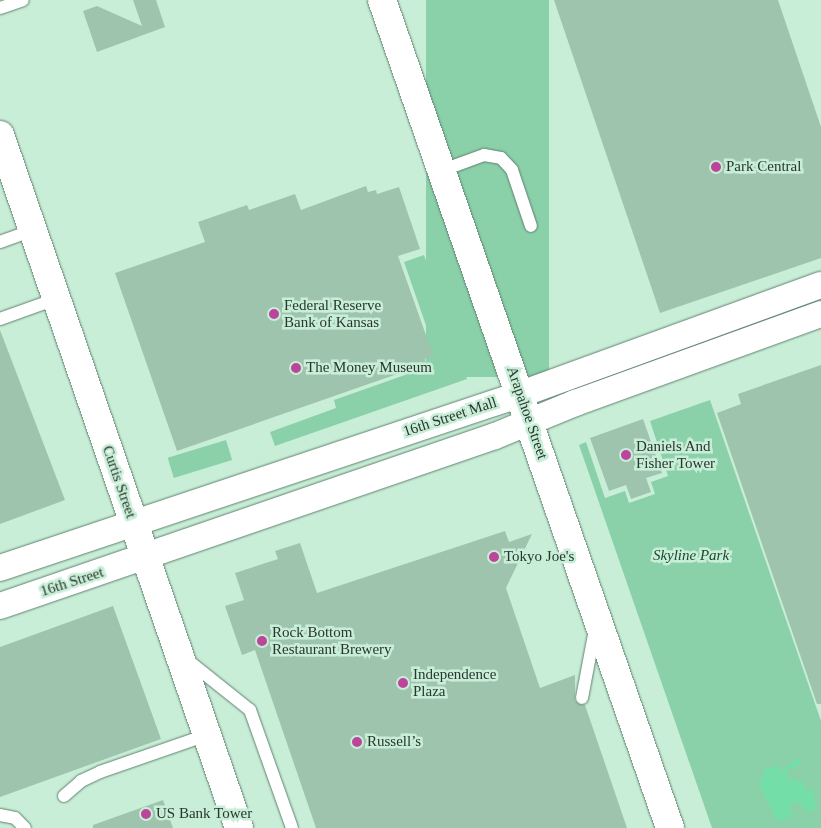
<!DOCTYPE html>
<html>
<head>
<meta charset="utf-8">
<style>
	body { margin:0 }
	#map { position:relative; width:821px; height:828px; overflow:hidden; background:#c9eed8; font-family:"Times New Roman",serif }
	div>[style] { position:absolute }
	.green>* { inset:0; background:#8ad1aa; transform-origin:0 0 }
	.water>* { inset:0; background:#74dea8 }
	.building>* { inset:0; background:#9fc4ae }
	.roads { filter:drop-shadow(0 0 1px #60826f) drop-shadow(0 0 1px #60826f) }
	.service>* { height:12px; margin:-6px; padding:0 6px; transform-origin:6px; border-radius:6px; background:#fff }
	.minor>* { height:26px; margin:-13px; padding:0 13px; transform-origin:13px; border-radius:13px; background:#fff }
	.tertiary>* { height:28px; margin:-14px; padding:0 14px; transform-origin:14px; border-radius:14px; background:#fff }
	.dots>* { width:14px; height:14px; translate:-50% -50%; box-sizing:border-box; border:2px solid #c9eed8; border-radius:50% }
	span { translate:-50% -50%; white-space:nowrap; text-align:center; line-height:1.15; -webkit-text-stroke:5px #c9eed8; paint-order:stroke }
	.poi-label { font-size:15px; color:#28372e }
	.left { translate:0 -50%; text-align:left }
	.street-label { font-size:15px; color:#28372e }
	.park-label { font-size:15px; color:#1a4731; font-style:italic }
</style>
</head>
<body>
<div id="map">
	<div class="green">
		<i style="left:426px;top:0;width:123px;height:377px"></i>
		<i style="clip-path:polygon(424px 255px,467px 379px,275px 446px,270px 432px,336px 408px,334px 400px,439px 363px,404px 262px)"></i>
		<i style="clip-path:polygon(710px 400px,821px 721px,821px 828px,712px 828px,579px 445px,586px 442px,605px 498px,625px 491px,629px 503px,655px 494px,651px 482px,668px 476px,650px 421px)"></i>
		<i style="left:226px;top:440px;width:21px;height:61px;rotate:73deg"></i>
	</div>
	<div class="water">
		<i style="clip-path:polygon(798px 757px,800px 764px,795px 767px,796px 771px,794px 767px,786px 770px,788px 779px,803px 782px,807px 793px,812px 788px,816px 809px,807px 812px,799px 801px,789px 805px,793px 817px,777px 820px,758px 782px,763px 780px,764px 770px,777px 765px,782px 771px)"></i>
	</div>
	<div class="building">
		<i style="clip-path:polygon(133px 0,156px 0,165px 27px,97px 52px,83px 11px,97px 6px,142px 26px)"></i>
		<i style="clip-path:polygon(554px 0,778px 0,821px 127px,821px 258px,660px 313px)"></i>
		<i style="clip-path:polygon(366px 186px,368px 192px,376px 190px,377px 194px,399px 187px,420px 249px,398px 256px,433px 355px,425px 359px,426px 364px,177px 451px,115px 273px,205px 242px,198px 222px,247px 205px,249px 210px,295px 194px,301px 210px)"></i>
		<i style="clip-path:polygon(0 330px,65px 500px,0 524px)"></i>
		<i style="clip-path:polygon(821px 365px,821px 704px,817px 704px,717px 413px,741px 404px,738px 394px)"></i>
		<i style="clip-path:polygon(643px 419px,662px 473px,646px 478px,651px 492px,631px 499px,626px 485px,609px 491px,590px 438px)"></i>
		<i style="clip-path:polygon(505px 531px,509px 542px,532px 534px,506px 588px,540px 688px,575px 675px,575px 701px,585px 705px,627px 828px,316px 828px,255px 650px,242px 655px,225px 606px,244px 600px,235px 573px,278px 559px,275px 551px,300px 543px,317px 593px)"></i>
		<i style="clip-path:polygon(113px 606px,161px 739px,0 797px,0 647px)"></i>
		<i style="clip-path:polygon(163px 800px,173px 828px,93px 828px,93px 825px)"></i>
	</div>
	<div class="roads">
		<div class="service">
			<i style="left:0;top:8px;width:24px;rotate:-19deg"></i>
			<i style="left:443px;top:170px;width:44px;rotate:-20.1deg"></i>
			<i style="left:484px;top:155px;width:17px;rotate:10deg"></i>
			<i style="left:501px;top:158px;width:16px;rotate:47deg"></i>
			<i style="left:512px;top:170px;width:59px;rotate:71.3deg"></i>
			<i style="left:0;top:242px;width:35px;rotate:-20deg"></i>
			<i style="left:0;top:319px;width:59px;rotate:-19.7deg"></i>
			<i style="left:186px;top:659px;width:82px;rotate:38.6deg"></i>
			<i style="left:250px;top:710px;width:125px;rotate:70.4deg"></i>
			<i style="left:582px;top:698px;width:70px;rotate:-79.3deg"></i>
			<i style="left:64px;top:796px;width:23px;rotate:-41deg"></i>
			<i style="left:81px;top:781px;width:21px;rotate:-25deg"></i>
			<i style="left:100px;top:772px;width:113px;rotate:-19.1deg"></i>
			<i style="left:0;top:815px;width:15px;rotate:11deg"></i>
			<i style="left:15px;top:818px;width:14px;rotate:45deg"></i>
		</div>
		<div class="minor">
			<i style="left:0;top:568px;width:549px;rotate:-18.47deg"></i>
			<i style="left:521px;top:394px;width:319px;rotate:-20deg"></i>
			<i style="left:0;top:606px;width:523px;rotate:-18.95deg"></i>
			<i style="left:495px;top:436px;width:87px;rotate:-22.4deg"></i>
			<i style="left:575px;top:403px;width:262px;rotate:-19.9deg"></i>
		</div>
		<div class="tertiary">
			<i style="left:382px;top:0;width:877px;rotate:70.82deg"></i>
			<i style="left:0;top:135px;width:733px;rotate:70.97deg"></i>
		</div>
	</div>
	<div class="dots">
		<i style="left:716px;top:167px;background:#bb459b"></i>
		<i style="left:274px;top:314px;background:#bb459b"></i>
		<i style="left:296px;top:368px;background:#bb459b"></i>
		<i style="left:626px;top:455px;background:#bb459b"></i>
		<i style="left:494px;top:557px;background:#bb459b"></i>
		<i style="left:262px;top:641px;background:#bb459b"></i>
		<i style="left:403px;top:683px;background:#bb459b"></i>
		<i style="left:357px;top:742px;background:#bb459b"></i>
		<i style="left:146px;top:814px;background:#bb459b"></i>
	</div>
	<div class="poi-label">
		<span class="left" style="left:726px;top:167px">Park Central</span>
		<span class="left" style="left:284px;top:314px">Federal Reserve<br>Bank of Kansas</span>
		<span class="left" style="left:306px;top:368px">The Money Museum</span>
		<span class="left" style="left:636px;top:455px">Daniels And<br>Fisher Tower</span>
		<span class="left" style="left:504px;top:557px">Tokyo Joe's</span>
		<span class="left" style="left:272px;top:641px">Rock Bottom<br>Restaurant Brewery</span>
		<span class="left" style="left:413px;top:683px">Independence<br>Plaza</span>
		<span class="left" style="left:367px;top:742px">Russell’s</span>
		<span class="left" style="left:156px;top:814px">US Bank Tower</span>
	</div>
	<div class="street-label">
		<span style="left:527px;top:413px;rotate:71deg">Arapahoe Street</span>
		<span style="left:450px;top:417px;rotate:-18deg">16th Street Mall</span>
		<span style="left:119px;top:482px;rotate:71deg">Curtis Street</span>
		<span style="left:72px;top:582px;rotate:-18deg">16th Street</span>
	</div>
	<div class="park-label">
		<span style="left:691px;top:556px">Skyline Park</span>
	</div>
</div>
</body>
</html>
